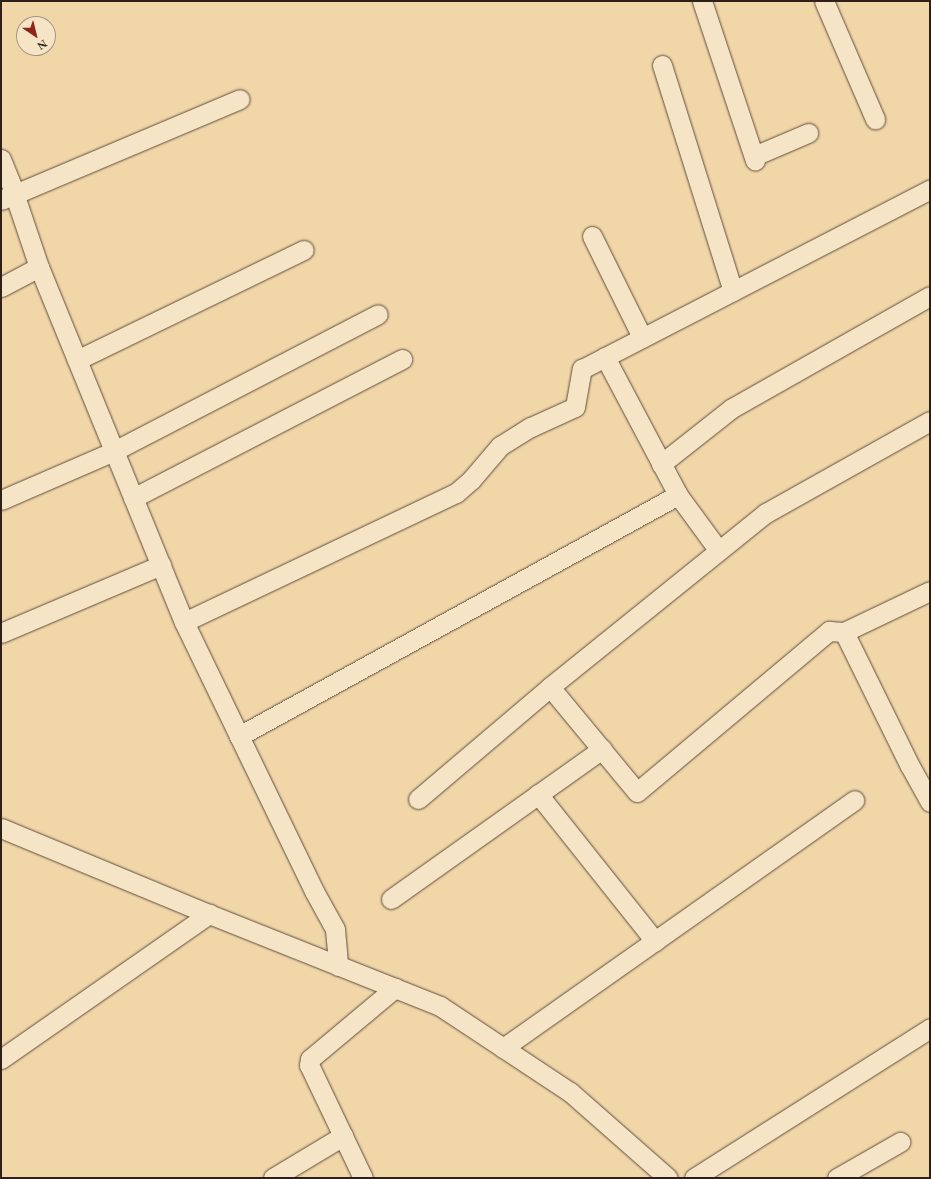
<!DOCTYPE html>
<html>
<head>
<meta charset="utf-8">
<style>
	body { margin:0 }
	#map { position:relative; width:931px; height:1179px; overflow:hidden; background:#f1d6a8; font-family:"EB Garamond",serif }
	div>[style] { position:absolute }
	.roads { filter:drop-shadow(0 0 1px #5f4d3d) drop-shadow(0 0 1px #5f4d3d) }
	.street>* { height:19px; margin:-9.5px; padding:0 9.5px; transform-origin:9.5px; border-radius:9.5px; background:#f6e4c6 }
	span { translate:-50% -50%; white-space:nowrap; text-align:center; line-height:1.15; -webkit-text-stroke:3px #f6e4c6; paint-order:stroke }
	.frame { position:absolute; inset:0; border:2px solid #2e1f19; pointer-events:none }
	.north { position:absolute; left:16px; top:16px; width:40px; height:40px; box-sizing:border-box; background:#f6e4c6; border:1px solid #a69581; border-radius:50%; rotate:145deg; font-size:11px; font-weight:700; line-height:16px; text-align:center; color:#2e1f19 }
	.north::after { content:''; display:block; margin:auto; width:14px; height:18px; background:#8f2418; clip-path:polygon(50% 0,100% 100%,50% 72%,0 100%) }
</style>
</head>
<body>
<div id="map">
	<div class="roads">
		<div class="street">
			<i style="left:702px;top:1px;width:168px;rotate:71.6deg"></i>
			<i style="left:824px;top:1px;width:129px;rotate:66.6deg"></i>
			<i style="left:662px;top:65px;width:237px;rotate:72.6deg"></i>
			<i style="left:754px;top:156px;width:59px;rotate:-23.1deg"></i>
			<i style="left:1px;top:159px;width:27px;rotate:68deg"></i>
			<i style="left:11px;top:184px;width:88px;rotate:71.4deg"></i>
			<i style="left:39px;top:267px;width:43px;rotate:152.2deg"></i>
			<i style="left:1px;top:200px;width:259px;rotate:-22.9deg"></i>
			<i style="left:592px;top:236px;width:113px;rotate:63.7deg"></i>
			<i style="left:39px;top:267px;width:383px;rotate:67.8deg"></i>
			<i style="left:184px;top:622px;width:299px;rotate:64.2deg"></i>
			<i style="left:314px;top:891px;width:43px;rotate:61.1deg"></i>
			<i style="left:335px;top:929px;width:37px;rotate:85deg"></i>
			<i style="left:605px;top:357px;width:156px;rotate:62.1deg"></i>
			<i style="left:678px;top:495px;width:69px;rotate:53.8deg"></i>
			<i style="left:77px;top:360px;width:252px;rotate:-25.9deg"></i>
			<i style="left:661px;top:464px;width:90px;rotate:-38.3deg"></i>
			<i style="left:732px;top:408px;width:227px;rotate:-29.5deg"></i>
			<i style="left:133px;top:498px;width:303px;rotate:-27.3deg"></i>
			<i style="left:1px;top:500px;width:123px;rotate:-23.4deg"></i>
			<i style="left:114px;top:451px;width:297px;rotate:-27.4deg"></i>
			<i style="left:184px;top:622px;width:301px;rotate:-25.4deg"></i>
			<i style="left:456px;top:493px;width:20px;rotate:-41deg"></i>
			<i style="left:471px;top:480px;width:45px;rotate:-49.5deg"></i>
			<i style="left:500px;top:446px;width:36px;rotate:-32deg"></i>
			<i style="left:531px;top:427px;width:48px;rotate:-24.4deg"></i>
			<i style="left:575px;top:407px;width:39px;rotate:-80deg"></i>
			<i style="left:582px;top:369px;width:392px;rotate:-27.3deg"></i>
			<i style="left:844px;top:632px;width:149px;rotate:63.8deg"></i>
			<i style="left:910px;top:766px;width:41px;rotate:60.9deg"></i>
			<i style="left:1px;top:633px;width:174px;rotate:-23deg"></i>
			<i style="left:550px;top:687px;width:136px;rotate:50.4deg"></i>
			<i style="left:637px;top:792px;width:251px;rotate:-40deg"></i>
			<i style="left:829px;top:631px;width:15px;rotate:4deg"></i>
			<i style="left:844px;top:632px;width:95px;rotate:-25.5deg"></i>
			<i style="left:239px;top:736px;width:501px;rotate:-28.77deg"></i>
			<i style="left:538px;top:794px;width:188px;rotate:51.5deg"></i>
			<i style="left:418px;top:799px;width:173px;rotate:-40.3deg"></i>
			<i style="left:550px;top:687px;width:277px;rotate:-38.9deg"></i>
			<i style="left:766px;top:513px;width:188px;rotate:-29.3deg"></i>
			<i style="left:1px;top:828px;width:225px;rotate:22.5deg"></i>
			<i style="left:209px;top:914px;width:249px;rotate:21.7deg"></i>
			<i style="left:440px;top:1006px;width:156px;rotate:33.5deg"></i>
			<i style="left:570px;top:1092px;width:130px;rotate:41.3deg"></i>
			<i style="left:391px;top:899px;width:259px;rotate:-35.4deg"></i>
			<i style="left:503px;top:1048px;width:430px;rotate:-35.2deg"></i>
			<i style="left:1px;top:1059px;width:254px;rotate:-34.9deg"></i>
			<i style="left:273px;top:1178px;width:82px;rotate:-31deg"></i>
			<i style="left:363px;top:1178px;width:125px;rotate:-115.5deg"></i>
			<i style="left:309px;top:1065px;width:6px;rotate:-81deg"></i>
			<i style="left:310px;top:1059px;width:111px;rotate:-39.9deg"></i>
			<i style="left:694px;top:1178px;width:280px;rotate:-32.4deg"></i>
			<i style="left:837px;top:1178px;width:73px;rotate:-29.7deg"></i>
		</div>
	</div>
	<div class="frame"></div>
	<div class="north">N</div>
</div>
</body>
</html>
